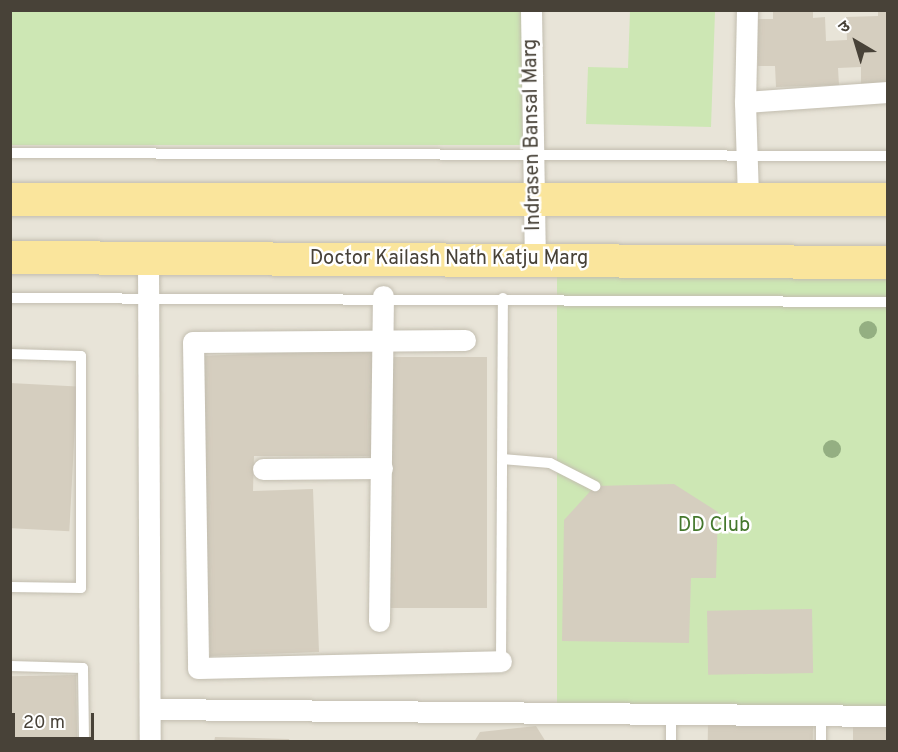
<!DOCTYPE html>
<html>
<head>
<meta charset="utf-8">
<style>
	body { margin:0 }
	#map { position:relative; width:898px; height:752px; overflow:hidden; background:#f4f2ea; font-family:Overpass,"Noto Sans Devanagari",sans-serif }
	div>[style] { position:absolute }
	.residential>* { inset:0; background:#e8e4d8; transform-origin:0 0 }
	.green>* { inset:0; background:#cde7b4; transform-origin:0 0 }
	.building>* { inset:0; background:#d5cebf; transform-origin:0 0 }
	.roads { filter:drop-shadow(0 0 2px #c2bdaf) drop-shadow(0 0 2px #c2bdaf) }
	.lane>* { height:10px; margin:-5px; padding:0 5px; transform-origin:5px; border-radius:5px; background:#fff }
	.street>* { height:21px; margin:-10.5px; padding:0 10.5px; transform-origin:10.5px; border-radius:10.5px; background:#fff }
	.primary>* { height:33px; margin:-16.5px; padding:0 16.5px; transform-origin:16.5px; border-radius:16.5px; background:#fae59c }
	.trees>* { width:18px; height:18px; margin:-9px; border-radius:50%; background:#94af82 }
	span { translate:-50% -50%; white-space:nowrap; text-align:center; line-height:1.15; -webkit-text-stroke:5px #fff; paint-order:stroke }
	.street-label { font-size:20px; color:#484238 }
	.park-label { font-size:20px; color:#45782d }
	.frame { position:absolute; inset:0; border:12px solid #484238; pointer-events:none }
	.north { position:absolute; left:826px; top:12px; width:60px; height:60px; -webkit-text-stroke:4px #fff; paint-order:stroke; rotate:322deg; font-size:16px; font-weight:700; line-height:24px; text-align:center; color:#484238 }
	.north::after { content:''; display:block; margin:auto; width:21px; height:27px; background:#484238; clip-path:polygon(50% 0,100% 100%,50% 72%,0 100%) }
	.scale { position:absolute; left:12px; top:713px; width:82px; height:27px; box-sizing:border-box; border:3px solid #484238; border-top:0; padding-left:8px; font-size:18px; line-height:21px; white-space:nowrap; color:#484238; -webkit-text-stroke:4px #fff; paint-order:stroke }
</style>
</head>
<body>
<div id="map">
	<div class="residential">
		<i style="left:10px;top:11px;width:877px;height:730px"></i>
	</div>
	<div class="green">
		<i style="left:11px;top:11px;width:513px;height:134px"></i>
		<i style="clip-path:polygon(630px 11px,715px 12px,711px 127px,586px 124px,588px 67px,628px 68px)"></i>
		<i style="left:557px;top:260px;width:330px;height:453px"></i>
	</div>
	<div class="building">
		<i style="clip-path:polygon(773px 10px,813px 10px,813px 18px,825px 17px,826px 41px,847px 40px,846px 17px,878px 16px,878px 10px,888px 10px,888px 84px,861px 85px,861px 67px,838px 68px,839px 85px,776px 87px,775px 66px,758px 66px,758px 19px,773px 19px)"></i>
		<i style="clip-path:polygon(374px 349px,373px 456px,254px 456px,253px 491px,313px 489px,319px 652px,210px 656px,199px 356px)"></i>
		<i style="left:384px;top:357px;width:103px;height:251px"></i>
		<i style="left:10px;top:383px;width:67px;height:145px;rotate:3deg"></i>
		<i style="clip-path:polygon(674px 484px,718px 512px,716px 578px,691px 578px,689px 643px,562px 641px,564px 520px,595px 486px)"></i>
		<i style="left:812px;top:609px;width:64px;height:105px;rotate:89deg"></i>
		<i style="left:76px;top:675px;width:67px;height:66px;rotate:89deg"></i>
		<i style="left:708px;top:724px;width:105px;height:18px;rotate:1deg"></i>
		<i style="left:853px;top:725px;width:35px;height:17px"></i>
		<i style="clip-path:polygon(536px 726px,546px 742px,474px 742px,480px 732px)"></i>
		<i style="clip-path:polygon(215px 737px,289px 739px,290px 742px,214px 742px)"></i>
	</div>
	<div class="roads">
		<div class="lane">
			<i style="left:10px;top:153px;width:878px;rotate:0.2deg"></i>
			<i style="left:10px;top:298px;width:878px;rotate:0.26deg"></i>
			<i style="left:10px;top:354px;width:71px;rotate:1.6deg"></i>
			<i style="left:81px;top:356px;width:232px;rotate:90deg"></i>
			<i style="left:81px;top:588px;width:71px;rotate:-179.2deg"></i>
			<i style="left:502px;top:459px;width:48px;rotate:4.8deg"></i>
			<i style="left:550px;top:463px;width:51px;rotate:27.1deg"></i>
			<i style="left:501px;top:661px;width:363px;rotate:-89.7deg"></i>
			<i style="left:10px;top:666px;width:73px;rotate:1.6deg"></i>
			<i style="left:83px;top:668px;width:74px;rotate:89.2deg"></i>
			<i style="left:671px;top:742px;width:28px;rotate:-90deg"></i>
			<i style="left:821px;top:742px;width:27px;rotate:-90deg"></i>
		</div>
		<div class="street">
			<i style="left:531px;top:10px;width:250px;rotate:89.1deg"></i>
			<i style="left:747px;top:10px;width:92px;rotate:91.2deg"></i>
			<i style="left:745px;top:102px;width:143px;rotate:-4deg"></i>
			<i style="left:745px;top:102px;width:97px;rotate:88.2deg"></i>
			<i style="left:148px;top:257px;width:485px;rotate:89.8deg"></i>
			<i style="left:465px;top:340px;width:272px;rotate:179.6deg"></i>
			<i style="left:193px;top:342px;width:326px;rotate:89.1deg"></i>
			<i style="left:198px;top:668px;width:303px;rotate:-1.3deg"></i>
			<i style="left:263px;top:469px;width:119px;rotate:-0.5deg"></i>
			<i style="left:379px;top:621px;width:325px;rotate:-89.3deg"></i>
			<i style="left:151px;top:709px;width:737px;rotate:0.54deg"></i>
		</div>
		<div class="primary">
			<i style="left:10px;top:199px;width:878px"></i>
			<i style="left:10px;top:257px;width:878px;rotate:0.33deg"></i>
		</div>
	</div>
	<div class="trees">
		<i style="left:868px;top:330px"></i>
		<i style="left:832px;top:449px"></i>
	</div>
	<div class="street-label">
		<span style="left:533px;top:135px;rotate:-91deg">Indrasen Bansal Marg</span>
		<span style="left:449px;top:259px">Doctor Kailash Nath Katju Marg</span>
	</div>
	<div class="park-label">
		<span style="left:714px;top:526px">DD Club</span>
	</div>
	<div class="frame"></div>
	<div class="north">उ</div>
	<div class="scale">20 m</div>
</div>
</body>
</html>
